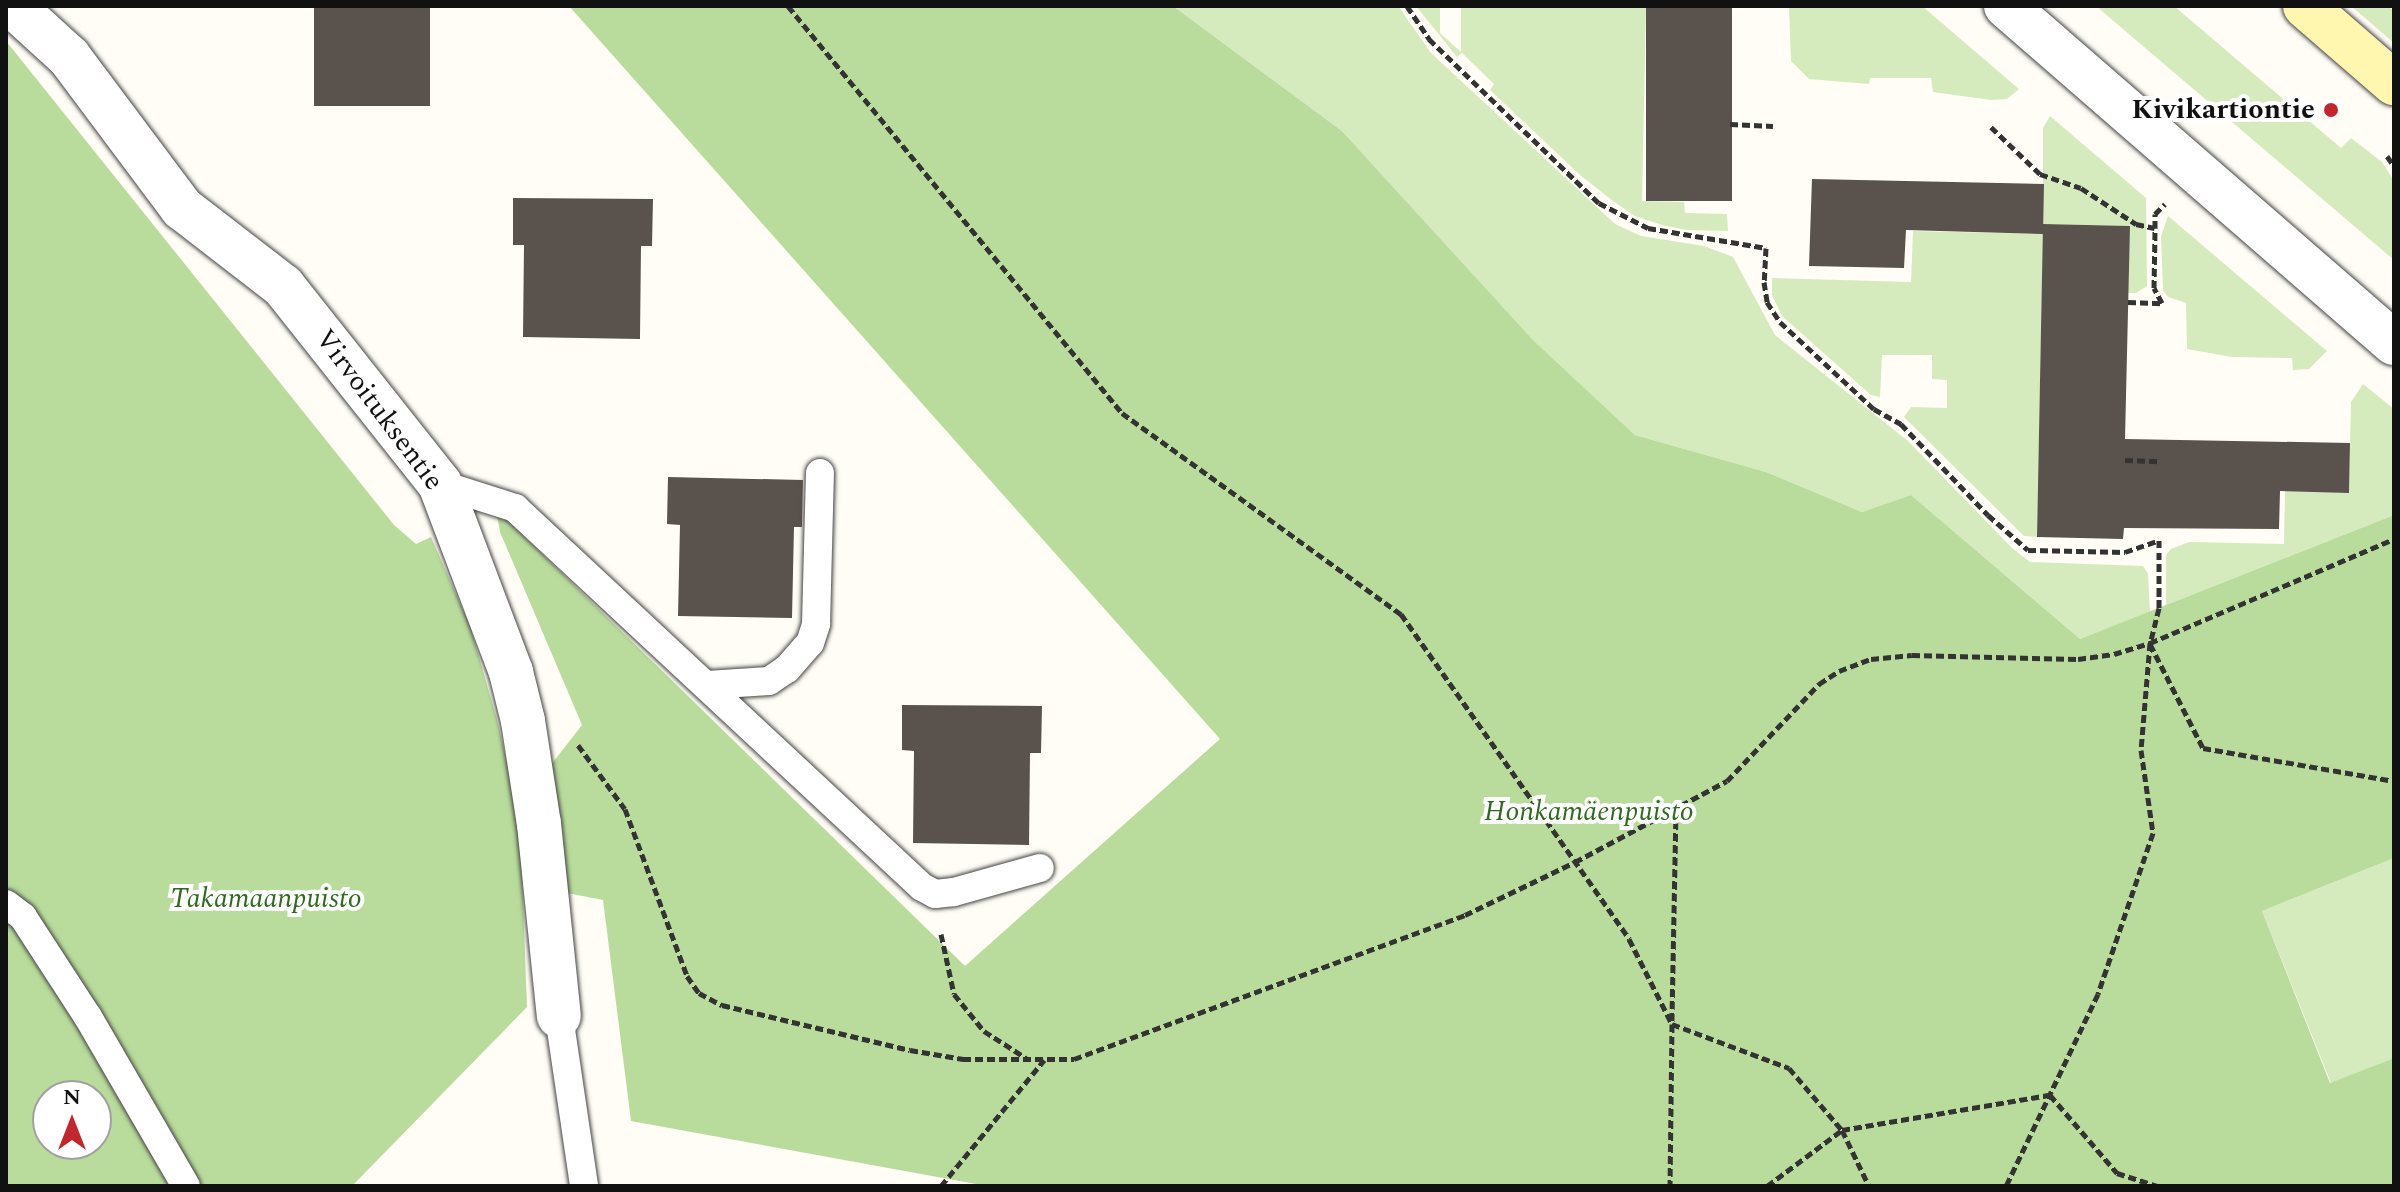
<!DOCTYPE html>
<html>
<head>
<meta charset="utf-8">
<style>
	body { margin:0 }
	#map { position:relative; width:2400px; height:1192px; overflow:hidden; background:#fffdf5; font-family:Spectral,serif }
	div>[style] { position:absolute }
	.green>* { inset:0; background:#d5ebbd }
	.forest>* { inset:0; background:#b9dc9c }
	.building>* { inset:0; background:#5a524d; transform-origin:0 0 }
	.path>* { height:5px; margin-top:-2.5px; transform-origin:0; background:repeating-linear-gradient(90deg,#333 0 8px,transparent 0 12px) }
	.roads { filter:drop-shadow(0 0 2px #444) drop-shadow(0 0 2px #444) }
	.service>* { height:28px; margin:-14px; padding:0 14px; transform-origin:14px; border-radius:14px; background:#fff }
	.minor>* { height:44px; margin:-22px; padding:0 22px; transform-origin:22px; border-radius:22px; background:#fff }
	.secondary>* { height:44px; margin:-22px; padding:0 22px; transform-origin:22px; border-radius:22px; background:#fff6b0 }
	.dots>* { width:22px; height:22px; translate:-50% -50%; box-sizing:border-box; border:4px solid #fff; border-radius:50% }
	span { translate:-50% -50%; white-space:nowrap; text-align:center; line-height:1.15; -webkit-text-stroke:8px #fff; paint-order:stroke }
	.poi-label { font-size:28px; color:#111; font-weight:700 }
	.right { translate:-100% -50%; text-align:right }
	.street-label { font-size:28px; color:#111 }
	.park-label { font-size:28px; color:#2f6b1f; font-style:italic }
	.frame { position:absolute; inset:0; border:8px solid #111; pointer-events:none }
	.north { position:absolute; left:32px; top:1080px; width:80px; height:80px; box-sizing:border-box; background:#fff; border:2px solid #a0a0a0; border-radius:50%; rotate:0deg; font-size:22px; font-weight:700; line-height:32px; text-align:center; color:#111 }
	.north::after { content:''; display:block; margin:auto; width:28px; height:36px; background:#c4262e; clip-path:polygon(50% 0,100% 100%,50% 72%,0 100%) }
</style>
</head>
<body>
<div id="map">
	<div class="green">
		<i style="clip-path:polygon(1173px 6px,1398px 6px,1431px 53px,1615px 224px,1641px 236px,1704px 246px,1733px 257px,1775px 335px,1908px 441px,2012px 548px,2030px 562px,2143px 566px,2148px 574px,2150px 612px,2080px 639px,1911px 495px,1862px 512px,1766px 472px,1635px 435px,1533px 340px,1342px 131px)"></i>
		<i style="clip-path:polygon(1416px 6px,1440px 6px,1440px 33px,1461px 52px,1461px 6px,1646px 6px,1642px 201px,1684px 202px,1685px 213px,1727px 214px,1728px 231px,1686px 230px,1662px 225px,1635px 216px,1613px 201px,1580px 175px,1490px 90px,1494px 84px,1462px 53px,1457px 57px)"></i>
		<i style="clip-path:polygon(1789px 6px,1922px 6px,2019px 89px,2007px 99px,1991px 100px,1933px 92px,1931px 78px,1870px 78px,1869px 84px,1809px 79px,1791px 61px)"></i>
		<i style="clip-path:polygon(2096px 6px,2174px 6px,2341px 148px,2351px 138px,2382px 162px,2394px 181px,2394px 260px)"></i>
		<i style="clip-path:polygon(2351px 6px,2388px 6px,2394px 11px,2394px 43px)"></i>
		<i style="clip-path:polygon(2050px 116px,2146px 198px,2147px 286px,2136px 293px,2128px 293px,2129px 226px,2043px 224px,2043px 128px)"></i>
		<i style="clip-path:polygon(2168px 216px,2327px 351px,2309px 369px,2293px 370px,2292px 358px,2232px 357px,2187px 349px,2186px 303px,2168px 297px,2163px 290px,2161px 236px)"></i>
		<i style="clip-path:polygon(1913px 231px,2043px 234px,2037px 537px,2024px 536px,1904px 417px,1911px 407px,1947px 408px,1947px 380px,1932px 379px,1932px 355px,1882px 355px,1880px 397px,1871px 395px,1782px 316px,1772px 295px,1772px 278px,1911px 282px)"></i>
		<i style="clip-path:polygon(2363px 384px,2394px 409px,2394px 515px,2166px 605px,2166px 555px,2171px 549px,2189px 542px,2284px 544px,2285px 491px,2349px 492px,2351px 402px)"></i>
		<i style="clip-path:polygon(2394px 858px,2394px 1058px,2331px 1083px,2262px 911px)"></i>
	</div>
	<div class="forest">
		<i style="clip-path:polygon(569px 6px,1173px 6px,1342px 131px,1533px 340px,1635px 435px,1766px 472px,1862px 512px,1911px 495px,2080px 639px,2394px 515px,2394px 858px,2262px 911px,2330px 1083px,2394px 1058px,2394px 1186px,987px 1186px,631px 1121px,603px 900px,562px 892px,547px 770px,582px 725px,500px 532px,496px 509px,965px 966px,1220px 739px)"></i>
		<i style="clip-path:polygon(evenodd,6px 41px,394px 525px,416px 544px,431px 537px,470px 626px,498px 723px,520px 823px,527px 1007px,352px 1186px,6px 1186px,6px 41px,48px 1096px,96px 1096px,96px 1144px,48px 1144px,48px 1096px)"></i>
	</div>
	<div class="building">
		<i style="left:314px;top:6px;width:116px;height:100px"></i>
		<i style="left:1646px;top:6px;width:86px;height:195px"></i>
		<i style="clip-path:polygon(1812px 179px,2044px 184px,2043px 234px,1906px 230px,1904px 268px,1809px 266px)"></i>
		<i style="clip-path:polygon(513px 198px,653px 199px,652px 246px,641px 246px,640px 339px,523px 337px,524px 245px,513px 245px)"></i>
		<i style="clip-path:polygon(2043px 224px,2130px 226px,2125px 439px,2350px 443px,2349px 493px,2280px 491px,2279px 529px,2124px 528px,2123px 539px,2037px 537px)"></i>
		<i style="clip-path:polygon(668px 477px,803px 480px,802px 527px,794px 527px,792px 618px,678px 616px,680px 525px,667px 524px)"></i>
		<i style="clip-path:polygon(902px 705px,1042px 706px,1041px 753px,1030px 753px,1029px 845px,913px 843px,914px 751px,902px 750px)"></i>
	</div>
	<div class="path">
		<i style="left:788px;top:6px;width:527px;rotate:50.63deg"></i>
		<i style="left:1122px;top:413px;width:344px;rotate:35.8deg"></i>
		<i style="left:1401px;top:614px;width:397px;rotate:54.9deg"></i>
		<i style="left:1629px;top:939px;width:95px;rotate:63.2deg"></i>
		<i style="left:1672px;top:1024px;width:162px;rotate:90.7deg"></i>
		<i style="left:1407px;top:6px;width:40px;rotate:56deg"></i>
		<i style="left:1429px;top:39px;width:236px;rotate:44deg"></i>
		<i style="left:1599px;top:203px;width:55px;rotate:27deg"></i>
		<i style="left:1648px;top:228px;width:120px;rotate:9.6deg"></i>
		<i style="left:1766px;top:248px;width:34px;rotate:93deg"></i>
		<i style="left:1764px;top:282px;width:20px;rotate:81deg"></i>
		<i style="left:1767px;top:302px;width:24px;rotate:57deg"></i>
		<i style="left:1780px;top:322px;width:128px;rotate:42.8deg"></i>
		<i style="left:1874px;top:409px;width:31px;rotate:29deg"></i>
		<i style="left:1901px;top:424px;width:126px;rotate:46.3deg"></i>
		<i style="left:1988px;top:515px;width:53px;rotate:41.2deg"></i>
		<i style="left:2028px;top:550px;width:97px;rotate:1.2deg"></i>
		<i style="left:2125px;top:552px;width:36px;rotate:-19deg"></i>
		<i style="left:2159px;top:540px;width:68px;rotate:90deg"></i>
		<i style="left:2159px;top:608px;width:36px;rotate:104deg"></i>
		<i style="left:2150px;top:643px;width:107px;rotate:94.8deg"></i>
		<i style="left:2141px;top:750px;width:84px;rotate:81.8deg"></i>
		<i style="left:2153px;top:833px;width:170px;rotate:108.9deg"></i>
		<i style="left:2098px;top:994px;width:213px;rotate:115.6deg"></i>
		<i style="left:1730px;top:124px;width:43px;rotate:2.7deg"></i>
		<i style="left:1991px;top:127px;width:68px;rotate:43.8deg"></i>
		<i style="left:2040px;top:174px;width:43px;rotate:18.9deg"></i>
		<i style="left:2081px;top:188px;width:66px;rotate:33.2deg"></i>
		<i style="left:2136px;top:224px;width:19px;rotate:12deg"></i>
		<i style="left:2387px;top:156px;width:12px;rotate:55deg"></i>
		<i style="left:2128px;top:302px;width:34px;rotate:2deg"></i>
		<i style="left:2162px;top:303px;width:17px;rotate:-118deg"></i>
		<i style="left:2154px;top:288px;width:60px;rotate:-89deg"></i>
		<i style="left:2155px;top:228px;width:14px;rotate:-90deg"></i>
		<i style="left:2155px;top:214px;width:14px;rotate:-45deg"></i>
		<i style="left:2125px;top:460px;width:34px;rotate:2deg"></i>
		<i style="left:2150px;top:644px;width:117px;rotate:63deg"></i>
		<i style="left:2203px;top:748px;width:194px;rotate:9.8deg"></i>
		<i style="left:578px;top:745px;width:79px;rotate:53.7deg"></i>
		<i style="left:625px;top:809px;width:178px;rotate:69.6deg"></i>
		<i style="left:687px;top:976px;width:21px;rotate:55deg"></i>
		<i style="left:699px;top:993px;width:26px;rotate:28deg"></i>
		<i style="left:722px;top:1005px;width:193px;rotate:13.5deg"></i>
		<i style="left:910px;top:1050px;width:54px;rotate:9.6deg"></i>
		<i style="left:963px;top:1059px;width:111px"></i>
		<i style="left:1074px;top:1059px;width:417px;rotate:-20.2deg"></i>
		<i style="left:1465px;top:915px;width:122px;rotate:-25.7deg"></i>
		<i style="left:1575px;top:862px;width:172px;rotate:-28.1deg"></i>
		<i style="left:1727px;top:781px;width:134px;rotate:-46.5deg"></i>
		<i style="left:1819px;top:684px;width:24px;rotate:-33deg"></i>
		<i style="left:1839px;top:671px;width:34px;rotate:-21deg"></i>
		<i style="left:1871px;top:659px;width:41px;rotate:-5.6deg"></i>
		<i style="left:1912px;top:655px;width:166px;rotate:1.4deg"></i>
		<i style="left:2078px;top:659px;width:36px;rotate:-8deg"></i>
		<i style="left:2114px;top:654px;width:38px;rotate:-17deg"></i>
		<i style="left:2150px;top:643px;width:265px;rotate:-23.1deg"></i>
		<i style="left:1676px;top:809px;width:215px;rotate:91.1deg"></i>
		<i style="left:1672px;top:1024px;width:125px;rotate:20.6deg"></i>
		<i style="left:1789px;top:1068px;width:82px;rotate:49.5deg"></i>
		<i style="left:1842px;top:1130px;width:62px;rotate:64.3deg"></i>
		<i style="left:941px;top:934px;width:61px;rotate:77.8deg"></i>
		<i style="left:954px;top:994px;width:48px;rotate:51deg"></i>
		<i style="left:984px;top:1031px;width:50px;rotate:32.7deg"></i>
		<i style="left:941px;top:1186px;width:163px;rotate:-50.7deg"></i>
		<i style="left:1767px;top:1186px;width:94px;rotate:-36.7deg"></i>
		<i style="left:1842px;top:1130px;width:211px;rotate:-9.6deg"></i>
		<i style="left:2050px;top:1095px;width:103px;rotate:49.3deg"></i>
		<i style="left:2117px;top:1173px;width:42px;rotate:18deg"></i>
	</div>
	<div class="roads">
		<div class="service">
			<i style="left:440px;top:484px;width:79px;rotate:17.7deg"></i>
			<i style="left:515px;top:508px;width:556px;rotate:42.96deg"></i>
			<i style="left:922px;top:887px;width:15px;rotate:28deg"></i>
			<i style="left:935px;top:894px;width:19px;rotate:-6deg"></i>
			<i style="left:954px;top:892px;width:89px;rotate:-15.6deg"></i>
			<i style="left:707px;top:685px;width:62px;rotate:-3.7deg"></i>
			<i style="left:769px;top:681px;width:22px;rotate:-34deg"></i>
			<i style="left:787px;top:669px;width:35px;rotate:-49deg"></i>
			<i style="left:810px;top:643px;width:20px;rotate:-72deg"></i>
			<i style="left:816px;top:624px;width:151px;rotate:-88.5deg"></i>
			<i style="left:6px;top:904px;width:21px;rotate:37deg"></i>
			<i style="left:23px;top:917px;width:119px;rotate:57deg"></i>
			<i style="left:88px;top:1017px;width:195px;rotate:59.9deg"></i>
			<i style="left:559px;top:1016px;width:172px;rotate:81.6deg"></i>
		</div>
		<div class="minor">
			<i style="left:13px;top:6px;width:76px;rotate:42.3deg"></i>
			<i style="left:69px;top:57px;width:189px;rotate:53.2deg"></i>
			<i style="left:182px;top:208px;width:128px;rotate:37.7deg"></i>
			<i style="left:283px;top:286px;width:253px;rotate:51.6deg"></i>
			<i style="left:440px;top:484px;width:201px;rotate:69.3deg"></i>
			<i style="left:511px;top:672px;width:50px;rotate:76.2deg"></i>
			<i style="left:523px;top:721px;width:104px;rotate:81.2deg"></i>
			<i style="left:539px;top:824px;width:193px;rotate:84.1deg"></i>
			<i style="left:2006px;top:6px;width:514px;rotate:40.98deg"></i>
		</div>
		<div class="secondary">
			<i style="left:2305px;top:6px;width:118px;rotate:40.9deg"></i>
		</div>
	</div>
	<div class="dots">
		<i style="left:2331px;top:110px;background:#c4262e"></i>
	</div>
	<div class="poi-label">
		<span class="right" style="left:2315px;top:110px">Kivikartiontie</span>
	</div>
	<div class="street-label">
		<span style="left:379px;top:410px;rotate:53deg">Virvoituksentie</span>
	</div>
	<div class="park-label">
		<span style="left:1589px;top:812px">Honkamäenpuisto</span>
		<span style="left:266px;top:899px">Takamaanpuisto</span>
	</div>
	<div class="frame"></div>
	<div class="north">N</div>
</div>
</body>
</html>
